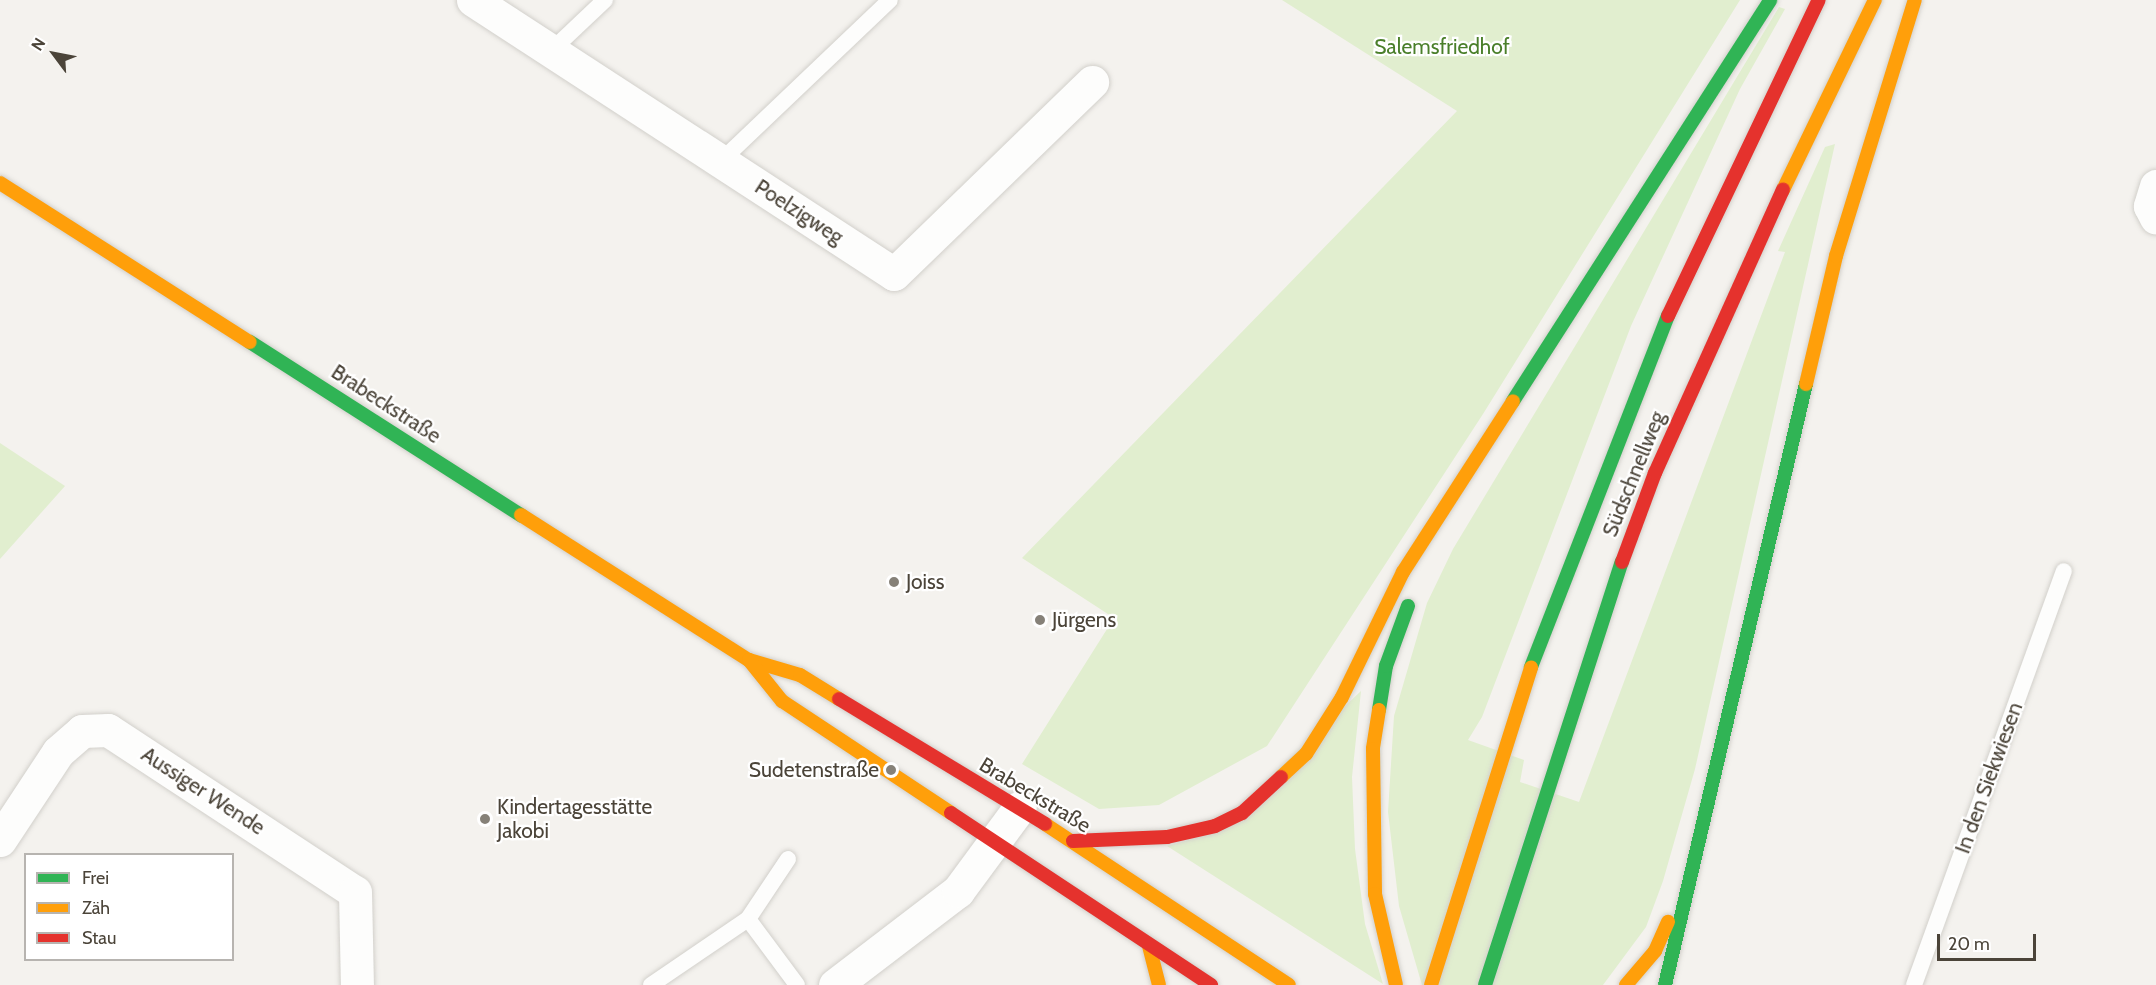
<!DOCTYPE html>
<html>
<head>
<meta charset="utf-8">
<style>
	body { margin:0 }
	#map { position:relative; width:2156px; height:985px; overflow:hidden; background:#f4f2ee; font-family:Cabin,sans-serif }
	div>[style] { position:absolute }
	.green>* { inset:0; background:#e1eecf }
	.roads { filter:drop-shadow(0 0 2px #d2d0cb) drop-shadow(0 0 2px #d2d0cb) }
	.lane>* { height:16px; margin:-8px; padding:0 8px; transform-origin:8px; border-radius:8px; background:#fdfdfc }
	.street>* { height:33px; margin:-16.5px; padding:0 16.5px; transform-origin:16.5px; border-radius:16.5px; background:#fdfdfc }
	.fast>* { height:14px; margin:-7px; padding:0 7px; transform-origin:7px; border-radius:7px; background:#30b455 }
	.slow>* { height:14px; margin:-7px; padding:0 7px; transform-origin:7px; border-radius:7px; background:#ff9f0a }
	.jam>* { height:14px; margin:-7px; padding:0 7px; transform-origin:7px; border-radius:7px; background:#e5322d }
	.dots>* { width:16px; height:16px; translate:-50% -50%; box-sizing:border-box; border:3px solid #fff; border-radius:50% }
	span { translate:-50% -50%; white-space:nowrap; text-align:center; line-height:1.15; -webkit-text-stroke:4.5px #fff; paint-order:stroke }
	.park-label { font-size:21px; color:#4a7f2a }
	.street-label { font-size:21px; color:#4b4439 }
	.poi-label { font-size:21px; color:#4b4439 }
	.left { translate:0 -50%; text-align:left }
	.right { translate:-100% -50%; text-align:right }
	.legend { position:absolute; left:24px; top:853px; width:210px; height:108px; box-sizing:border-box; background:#fff; border:2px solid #b7b4b0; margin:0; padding:8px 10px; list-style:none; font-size:18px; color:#4b4439 }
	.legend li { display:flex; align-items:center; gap:12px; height:30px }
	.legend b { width:30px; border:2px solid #b7b4b0 }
	.north { position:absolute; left:24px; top:24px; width:60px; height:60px; -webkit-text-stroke:4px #fff; paint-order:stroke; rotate:302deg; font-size:16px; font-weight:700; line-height:24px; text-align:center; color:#4b4439 }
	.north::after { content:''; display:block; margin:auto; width:21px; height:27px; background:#4b4439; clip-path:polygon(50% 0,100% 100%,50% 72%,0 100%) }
	.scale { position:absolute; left:1937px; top:934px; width:99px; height:27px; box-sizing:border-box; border:3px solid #4b4439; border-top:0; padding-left:8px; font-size:18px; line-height:21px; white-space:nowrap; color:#4b4439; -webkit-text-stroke:4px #fff; paint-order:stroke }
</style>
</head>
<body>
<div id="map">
	<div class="green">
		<i style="clip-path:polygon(1282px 0,1740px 0,1483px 414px,1267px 746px,1159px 805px,1099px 809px,1022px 764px,1114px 618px,1022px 558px,1457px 111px)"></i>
		<i style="clip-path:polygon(1779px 7px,1785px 9px,1740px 89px,1631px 326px,1482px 717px,1468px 740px,1524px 760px,1520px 782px,1579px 802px,1785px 252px,1778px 251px,1825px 147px,1835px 144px,1695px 769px,1663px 881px,1646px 927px,1603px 985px,1422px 985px,1399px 906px,1388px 812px,1394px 716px,1427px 603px,1453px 549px)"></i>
		<i style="clip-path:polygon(0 443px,65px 486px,0 559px)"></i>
		<i style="clip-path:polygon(1361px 691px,1352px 777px,1355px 849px,1365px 924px,1383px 984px,1167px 846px,1210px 834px)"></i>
	</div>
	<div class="roads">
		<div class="lane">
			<i style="left:551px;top:51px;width:74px;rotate:-43.4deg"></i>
			<i style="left:721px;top:161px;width:233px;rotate:-43.6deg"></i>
			<i style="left:748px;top:919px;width:82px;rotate:53.4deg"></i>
			<i style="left:651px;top:985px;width:117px;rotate:-34.2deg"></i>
			<i style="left:748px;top:919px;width:72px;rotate:-56.3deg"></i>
			<i style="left:1914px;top:985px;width:440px;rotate:-70.1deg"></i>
		</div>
		<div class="street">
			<i style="left:473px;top:0;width:502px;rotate:33.06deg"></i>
			<i style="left:894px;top:274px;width:276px;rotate:-44.1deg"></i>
			<i style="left:2156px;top:186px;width:21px;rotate:107deg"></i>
			<i style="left:2150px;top:206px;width:13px;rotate:63deg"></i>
			<i style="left:0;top:840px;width:105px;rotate:-56.6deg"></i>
			<i style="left:58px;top:752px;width:32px;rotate:-41deg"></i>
			<i style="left:82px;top:731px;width:26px;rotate:-2deg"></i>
			<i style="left:108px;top:730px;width:295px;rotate:33.3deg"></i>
			<i style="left:355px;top:892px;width:93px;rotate:88.8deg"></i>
			<i style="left:835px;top:985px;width:155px;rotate:-37.4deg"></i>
			<i style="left:958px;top:891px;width:104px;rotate:-53.6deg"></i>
		</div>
		<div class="fast">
			<i style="left:250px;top:342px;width:322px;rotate:32.6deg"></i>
			<i style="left:1513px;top:401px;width:476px;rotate:-57.3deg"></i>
			<i style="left:1531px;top:667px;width:377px;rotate:-68.7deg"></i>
			<i style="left:1379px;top:710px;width:45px;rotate:-81deg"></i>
			<i style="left:1386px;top:666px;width:64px;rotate:-69.9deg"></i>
			<i style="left:1485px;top:985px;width:445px;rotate:-72.1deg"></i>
			<i style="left:1665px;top:985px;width:617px;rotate:-76.8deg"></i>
		</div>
		<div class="slow">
			<i style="left:0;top:183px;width:296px;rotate:32.5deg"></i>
			<i style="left:1783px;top:190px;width:211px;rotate:-64.2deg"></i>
			<i style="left:1806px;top:384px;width:131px;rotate:-76.8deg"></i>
			<i style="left:1836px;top:256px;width:268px;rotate:-72.9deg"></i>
			<i style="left:521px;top:515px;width:270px;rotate:32.5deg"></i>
			<i style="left:749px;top:660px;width:53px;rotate:16.4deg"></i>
			<i style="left:800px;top:675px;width:46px;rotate:31.6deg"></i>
			<i style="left:749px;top:660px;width:53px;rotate:51.2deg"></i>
			<i style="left:782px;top:701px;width:203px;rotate:33.5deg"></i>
			<i style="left:1379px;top:710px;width:39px;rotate:99deg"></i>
			<i style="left:1373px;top:749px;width:145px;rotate:89.2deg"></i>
			<i style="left:1375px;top:894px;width:93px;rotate:77deg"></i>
			<i style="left:1281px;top:777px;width:34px;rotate:-43deg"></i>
			<i style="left:1306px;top:754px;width:67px;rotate:-57.7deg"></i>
			<i style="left:1342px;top:697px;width:139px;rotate:-64deg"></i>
			<i style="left:1403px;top:572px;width:203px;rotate:-57.2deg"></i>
			<i style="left:1045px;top:824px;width:292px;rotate:33.4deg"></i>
			<i style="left:1149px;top:946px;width:40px;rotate:75.6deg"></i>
			<i style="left:1431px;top:985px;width:333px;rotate:-72.5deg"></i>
			<i style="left:1626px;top:985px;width:45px;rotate:-49.5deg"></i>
			<i style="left:1655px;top:951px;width:32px;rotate:-66deg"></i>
		</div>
		<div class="jam">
			<i style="left:1668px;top:316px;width:350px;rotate:-64.5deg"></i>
			<i style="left:1622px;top:562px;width:95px;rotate:-69.7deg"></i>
			<i style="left:1655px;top:473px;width:311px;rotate:-65.7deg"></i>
			<i style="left:839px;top:699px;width:241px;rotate:31.2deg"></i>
			<i style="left:951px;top:813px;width:312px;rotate:33.5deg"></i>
			<i style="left:1073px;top:841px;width:94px;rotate:-2.4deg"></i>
			<i style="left:1167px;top:837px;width:49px;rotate:-12.9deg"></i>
			<i style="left:1215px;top:826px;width:30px;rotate:-26deg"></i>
			<i style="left:1242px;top:813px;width:53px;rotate:-42.7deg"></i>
		</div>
	</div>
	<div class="dots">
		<i style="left:894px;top:582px;background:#868178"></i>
		<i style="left:1040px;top:620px;background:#868178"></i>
		<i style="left:891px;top:770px;background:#868178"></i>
		<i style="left:485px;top:819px;background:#868178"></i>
	</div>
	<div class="park-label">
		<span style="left:1442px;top:47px">Salemsfriedhof</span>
	</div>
	<div class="street-label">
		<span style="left:799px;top:212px;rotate:33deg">Poelzigweg</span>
		<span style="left:386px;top:404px;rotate:33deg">Brabeckstraße</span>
		<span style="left:1634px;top:474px;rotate:-68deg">Südschnellweg</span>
		<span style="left:1989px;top:778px;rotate:-70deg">In den Siekwiesen</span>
		<span style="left:203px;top:791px;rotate:33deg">Aussiger Wende</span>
		<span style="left:1035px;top:795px;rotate:31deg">Brabeckstraße</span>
	</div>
	<div class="poi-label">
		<span class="left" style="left:906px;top:582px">Joiss</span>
		<span class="left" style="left:1052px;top:620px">Jürgens</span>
		<span class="right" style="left:879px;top:770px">Sudetenstraße</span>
		<span class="left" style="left:497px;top:819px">Kindertagesstätte<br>Jakobi</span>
	</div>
	<ul class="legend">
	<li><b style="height:8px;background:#30b455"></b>Frei</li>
	<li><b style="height:8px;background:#ff9f0a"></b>Zäh</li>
	<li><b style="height:8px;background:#e5322d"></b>Stau</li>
	</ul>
	<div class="north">N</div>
	<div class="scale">20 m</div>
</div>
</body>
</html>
